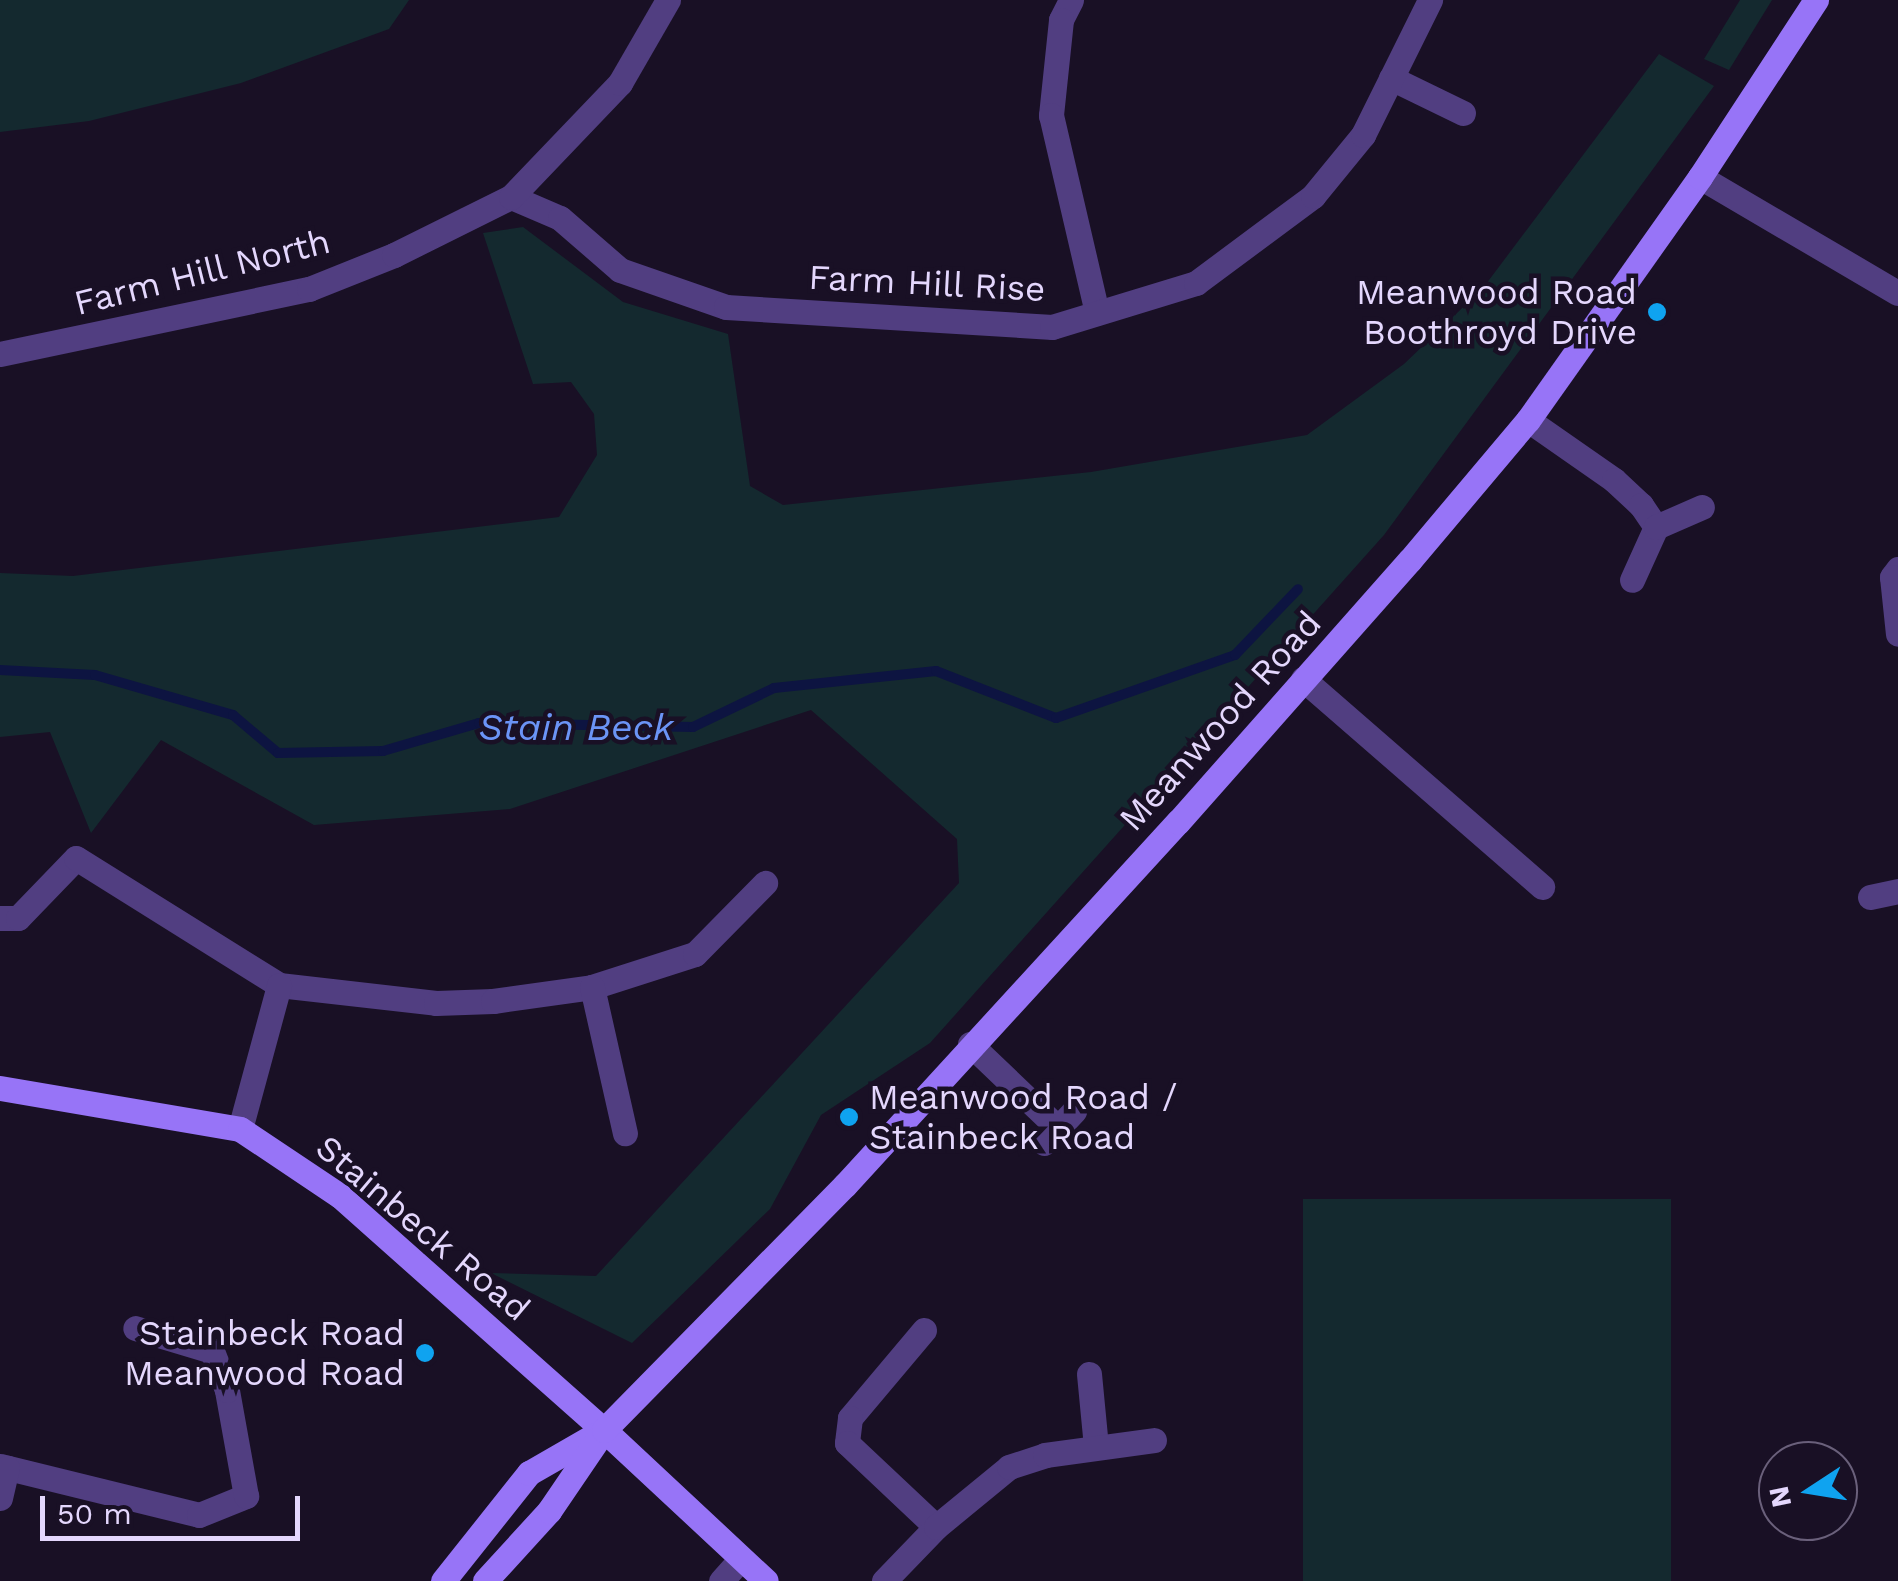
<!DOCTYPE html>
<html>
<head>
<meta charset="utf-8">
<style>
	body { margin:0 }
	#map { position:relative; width:1898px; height:1581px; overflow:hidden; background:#191025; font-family:"Work Sans",sans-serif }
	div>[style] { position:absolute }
	.green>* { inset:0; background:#14292f; transform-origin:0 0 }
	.stream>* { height:10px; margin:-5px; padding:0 5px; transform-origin:5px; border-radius:5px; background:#0d1441 }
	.street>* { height:25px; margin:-12.5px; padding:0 12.5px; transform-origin:12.5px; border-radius:12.5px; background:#513e81 }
	.secondary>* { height:25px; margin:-12.5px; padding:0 12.5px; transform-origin:12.5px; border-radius:12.5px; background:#9774f7 }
	.dots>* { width:28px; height:28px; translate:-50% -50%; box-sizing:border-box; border:5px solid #191025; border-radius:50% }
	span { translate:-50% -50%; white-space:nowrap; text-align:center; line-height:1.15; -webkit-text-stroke:9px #191025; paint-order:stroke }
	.street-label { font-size:35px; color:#e4d7fd }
	.poi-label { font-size:35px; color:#e4d7fd }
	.right { translate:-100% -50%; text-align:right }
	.left { translate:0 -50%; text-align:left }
	.water-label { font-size:38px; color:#6b94f6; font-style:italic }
	.north { position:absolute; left:1758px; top:1441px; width:100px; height:100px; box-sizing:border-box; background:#191025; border:2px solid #6a607b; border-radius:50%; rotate:258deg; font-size:28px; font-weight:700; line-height:40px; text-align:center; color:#e4d7fd }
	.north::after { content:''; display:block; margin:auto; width:35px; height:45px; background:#0fa3f0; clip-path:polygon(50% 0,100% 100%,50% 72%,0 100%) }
	.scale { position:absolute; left:40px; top:1496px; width:260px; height:45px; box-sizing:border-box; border:5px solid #e4d7fd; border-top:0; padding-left:12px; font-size:30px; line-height:35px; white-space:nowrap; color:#e4d7fd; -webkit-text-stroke:8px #191025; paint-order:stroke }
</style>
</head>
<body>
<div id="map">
	<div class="green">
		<i style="clip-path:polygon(0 0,409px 0,389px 29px,241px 83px,89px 121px,0 132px)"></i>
		<i style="clip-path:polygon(1740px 0,1772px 0,1729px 70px,1704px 59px)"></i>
		<i style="clip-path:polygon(1659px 54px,1714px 86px,1384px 535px,930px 1043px,821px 1115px,770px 1209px,632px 1343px,491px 1273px,596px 1276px,959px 883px,957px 839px,811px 710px,510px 809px,314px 825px,161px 740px,91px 833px,50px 732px,0 737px,0 573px,73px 576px,559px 517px,597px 455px,594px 414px,571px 382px,533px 384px,483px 233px,523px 227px,623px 302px,728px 334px,750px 486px,783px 505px,1091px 472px,1307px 435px,1404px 364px,1483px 288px)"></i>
		<i style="left:1671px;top:1199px;width:382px;height:368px;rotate:90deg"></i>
	</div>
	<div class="stream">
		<i style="left:0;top:670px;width:95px;rotate:3deg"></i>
		<i style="left:95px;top:675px;width:144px;rotate:16.2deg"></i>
		<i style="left:233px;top:715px;width:59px;rotate:40.2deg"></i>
		<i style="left:278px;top:753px;width:105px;rotate:-1.1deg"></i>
		<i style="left:383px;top:751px;width:100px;rotate:-16.3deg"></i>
		<i style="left:479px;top:723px;width:214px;rotate:1.1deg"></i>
		<i style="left:693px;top:727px;width:90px;rotate:-25.7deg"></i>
		<i style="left:774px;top:688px;width:163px;rotate:-6deg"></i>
		<i style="left:936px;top:671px;width:129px;rotate:21.4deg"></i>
		<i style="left:1056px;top:718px;width:190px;rotate:-19.4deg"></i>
		<i style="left:1235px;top:655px;width:91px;rotate:-46.3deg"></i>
	</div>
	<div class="street">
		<i style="left:1071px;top:0;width:22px;rotate:117deg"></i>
		<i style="left:1061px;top:20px;width:96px;rotate:96deg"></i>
		<i style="left:1051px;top:115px;width:203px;rotate:76.9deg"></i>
		<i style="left:1391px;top:78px;width:80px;rotate:25.9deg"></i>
		<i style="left:1700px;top:177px;width:229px;rotate:30.4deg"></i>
		<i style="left:511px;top:197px;width:53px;rotate:23.2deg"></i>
		<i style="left:560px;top:218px;width:79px;rotate:40.9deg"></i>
		<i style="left:620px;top:270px;width:112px;rotate:19.2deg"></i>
		<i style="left:726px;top:307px;width:327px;rotate:3.5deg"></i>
		<i style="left:1052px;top:327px;width:151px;rotate:-17deg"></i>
		<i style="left:1196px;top:283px;width:146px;rotate:-36.6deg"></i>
		<i style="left:1313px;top:196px;width:79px;rotate:-50.7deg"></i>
		<i style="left:1363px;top:135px;width:151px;rotate:-63.6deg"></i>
		<i style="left:0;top:354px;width:316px;rotate:-11.9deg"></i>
		<i style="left:309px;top:289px;width:92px;rotate:-21.8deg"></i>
		<i style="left:394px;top:255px;width:131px;rotate:-26.4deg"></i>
		<i style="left:511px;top:197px;width:158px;rotate:-46.3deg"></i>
		<i style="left:620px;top:83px;width:96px;rotate:-60deg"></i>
		<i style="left:1528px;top:420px;width:105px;rotate:34.9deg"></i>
		<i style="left:1614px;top:480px;width:37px;rotate:43deg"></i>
		<i style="left:1641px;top:505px;width:27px;rotate:56deg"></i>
		<i style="left:1656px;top:527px;width:58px;rotate:114.4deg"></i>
		<i style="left:1656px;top:527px;width:50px;rotate:-23.5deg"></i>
		<i style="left:1898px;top:569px;width:10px;rotate:127deg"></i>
		<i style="left:1892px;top:577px;width:57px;rotate:84deg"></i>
		<i style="left:1303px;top:679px;width:317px;rotate:41deg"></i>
		<i style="left:1870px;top:897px;width:29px;rotate:-12deg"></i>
		<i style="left:0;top:918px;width:18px"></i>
		<i style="left:18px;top:918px;width:83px;rotate:-46deg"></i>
		<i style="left:76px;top:858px;width:239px;rotate:32deg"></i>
		<i style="left:279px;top:985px;width:158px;rotate:6.5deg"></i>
		<i style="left:436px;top:1003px;width:57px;rotate:-2deg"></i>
		<i style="left:493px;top:1001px;width:100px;rotate:-8deg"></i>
		<i style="left:592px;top:987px;width:108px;rotate:-17.8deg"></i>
		<i style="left:695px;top:954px;width:100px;rotate:-45.4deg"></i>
		<i style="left:592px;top:987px;width:150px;rotate:77.3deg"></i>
		<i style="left:970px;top:1044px;width:122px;rotate:43.7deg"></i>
		<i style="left:240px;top:1129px;width:149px;rotate:-74.8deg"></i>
		<i style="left:1044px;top:1143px;width:44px;rotate:-46.8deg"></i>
		<i style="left:924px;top:1330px;width:115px;rotate:130.1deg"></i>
		<i style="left:850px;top:1418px;width:25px;rotate:97deg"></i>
		<i style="left:847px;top:1443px;width:122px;rotate:43.3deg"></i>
		<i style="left:1089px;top:1374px;width:73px;rotate:84.5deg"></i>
		<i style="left:0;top:1466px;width:205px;rotate:13.8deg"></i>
		<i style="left:199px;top:1515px;width:51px;rotate:-22deg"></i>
		<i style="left:246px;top:1496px;width:108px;rotate:-100.2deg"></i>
		<i style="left:227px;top:1390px;width:42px;rotate:-111deg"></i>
		<i style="left:212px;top:1351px;width:80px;rotate:-163.4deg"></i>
		<i style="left:0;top:1498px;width:31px;rotate:-77deg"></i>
		<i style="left:721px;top:1581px;width:30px;rotate:-48deg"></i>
		<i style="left:884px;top:1581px;width:75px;rotate:-46.1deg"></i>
		<i style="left:936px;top:1527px;width:94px;rotate:-39.4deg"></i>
		<i style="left:1009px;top:1467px;width:38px;rotate:-18deg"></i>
		<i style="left:1045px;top:1455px;width:110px;rotate:-7.8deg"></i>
	</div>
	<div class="secondary">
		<i style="left:0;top:1088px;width:243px;rotate:9.7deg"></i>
		<i style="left:240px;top:1129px;width:120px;rotate:33.8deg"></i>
		<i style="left:340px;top:1196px;width:353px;rotate:41.6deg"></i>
		<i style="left:604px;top:1430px;width:221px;rotate:43deg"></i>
		<i style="left:443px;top:1581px;width:138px;rotate:-51.5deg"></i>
		<i style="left:529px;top:1473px;width:76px;rotate:-29.9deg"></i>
		<i style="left:485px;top:1581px;width:95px;rotate:-47.6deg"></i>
		<i style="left:549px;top:1511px;width:98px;rotate:-55.8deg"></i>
		<i style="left:604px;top:1430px;width:344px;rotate:-45.5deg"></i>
		<i style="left:845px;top:1185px;width:493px;rotate:-47.5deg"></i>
		<i style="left:1178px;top:822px;width:350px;rotate:-48.5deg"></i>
		<i style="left:1410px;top:560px;width:183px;rotate:-49.9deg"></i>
		<i style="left:1528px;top:420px;width:298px;rotate:-54.7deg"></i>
		<i style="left:1700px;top:177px;width:212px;rotate:-56.8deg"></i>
	</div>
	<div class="dots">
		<i style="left:1657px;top:312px;background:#0fa3f0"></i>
		<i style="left:849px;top:1117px;background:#0fa3f0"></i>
		<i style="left:425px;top:1353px;background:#0fa3f0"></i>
	</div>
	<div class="street-label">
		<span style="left:202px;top:272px;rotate:-14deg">Farm Hill North</span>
		<span style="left:927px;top:283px;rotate:3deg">Farm Hill Rise</span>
		<span style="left:1220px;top:721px;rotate:-48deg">Meanwood Road</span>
		<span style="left:423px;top:1228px;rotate:40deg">Stainbeck Road</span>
	</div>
	<div class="poi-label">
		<span class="right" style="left:1637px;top:312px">Meanwood Road<br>Boothroyd Drive</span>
		<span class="left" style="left:869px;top:1117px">Meanwood Road /<br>Stainbeck Road</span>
		<span class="right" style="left:405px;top:1353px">Stainbeck Road<br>Meanwood Road</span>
	</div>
	<div class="water-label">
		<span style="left:576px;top:728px">Stain Beck</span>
	</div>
	<div class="north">N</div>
	<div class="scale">50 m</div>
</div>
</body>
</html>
